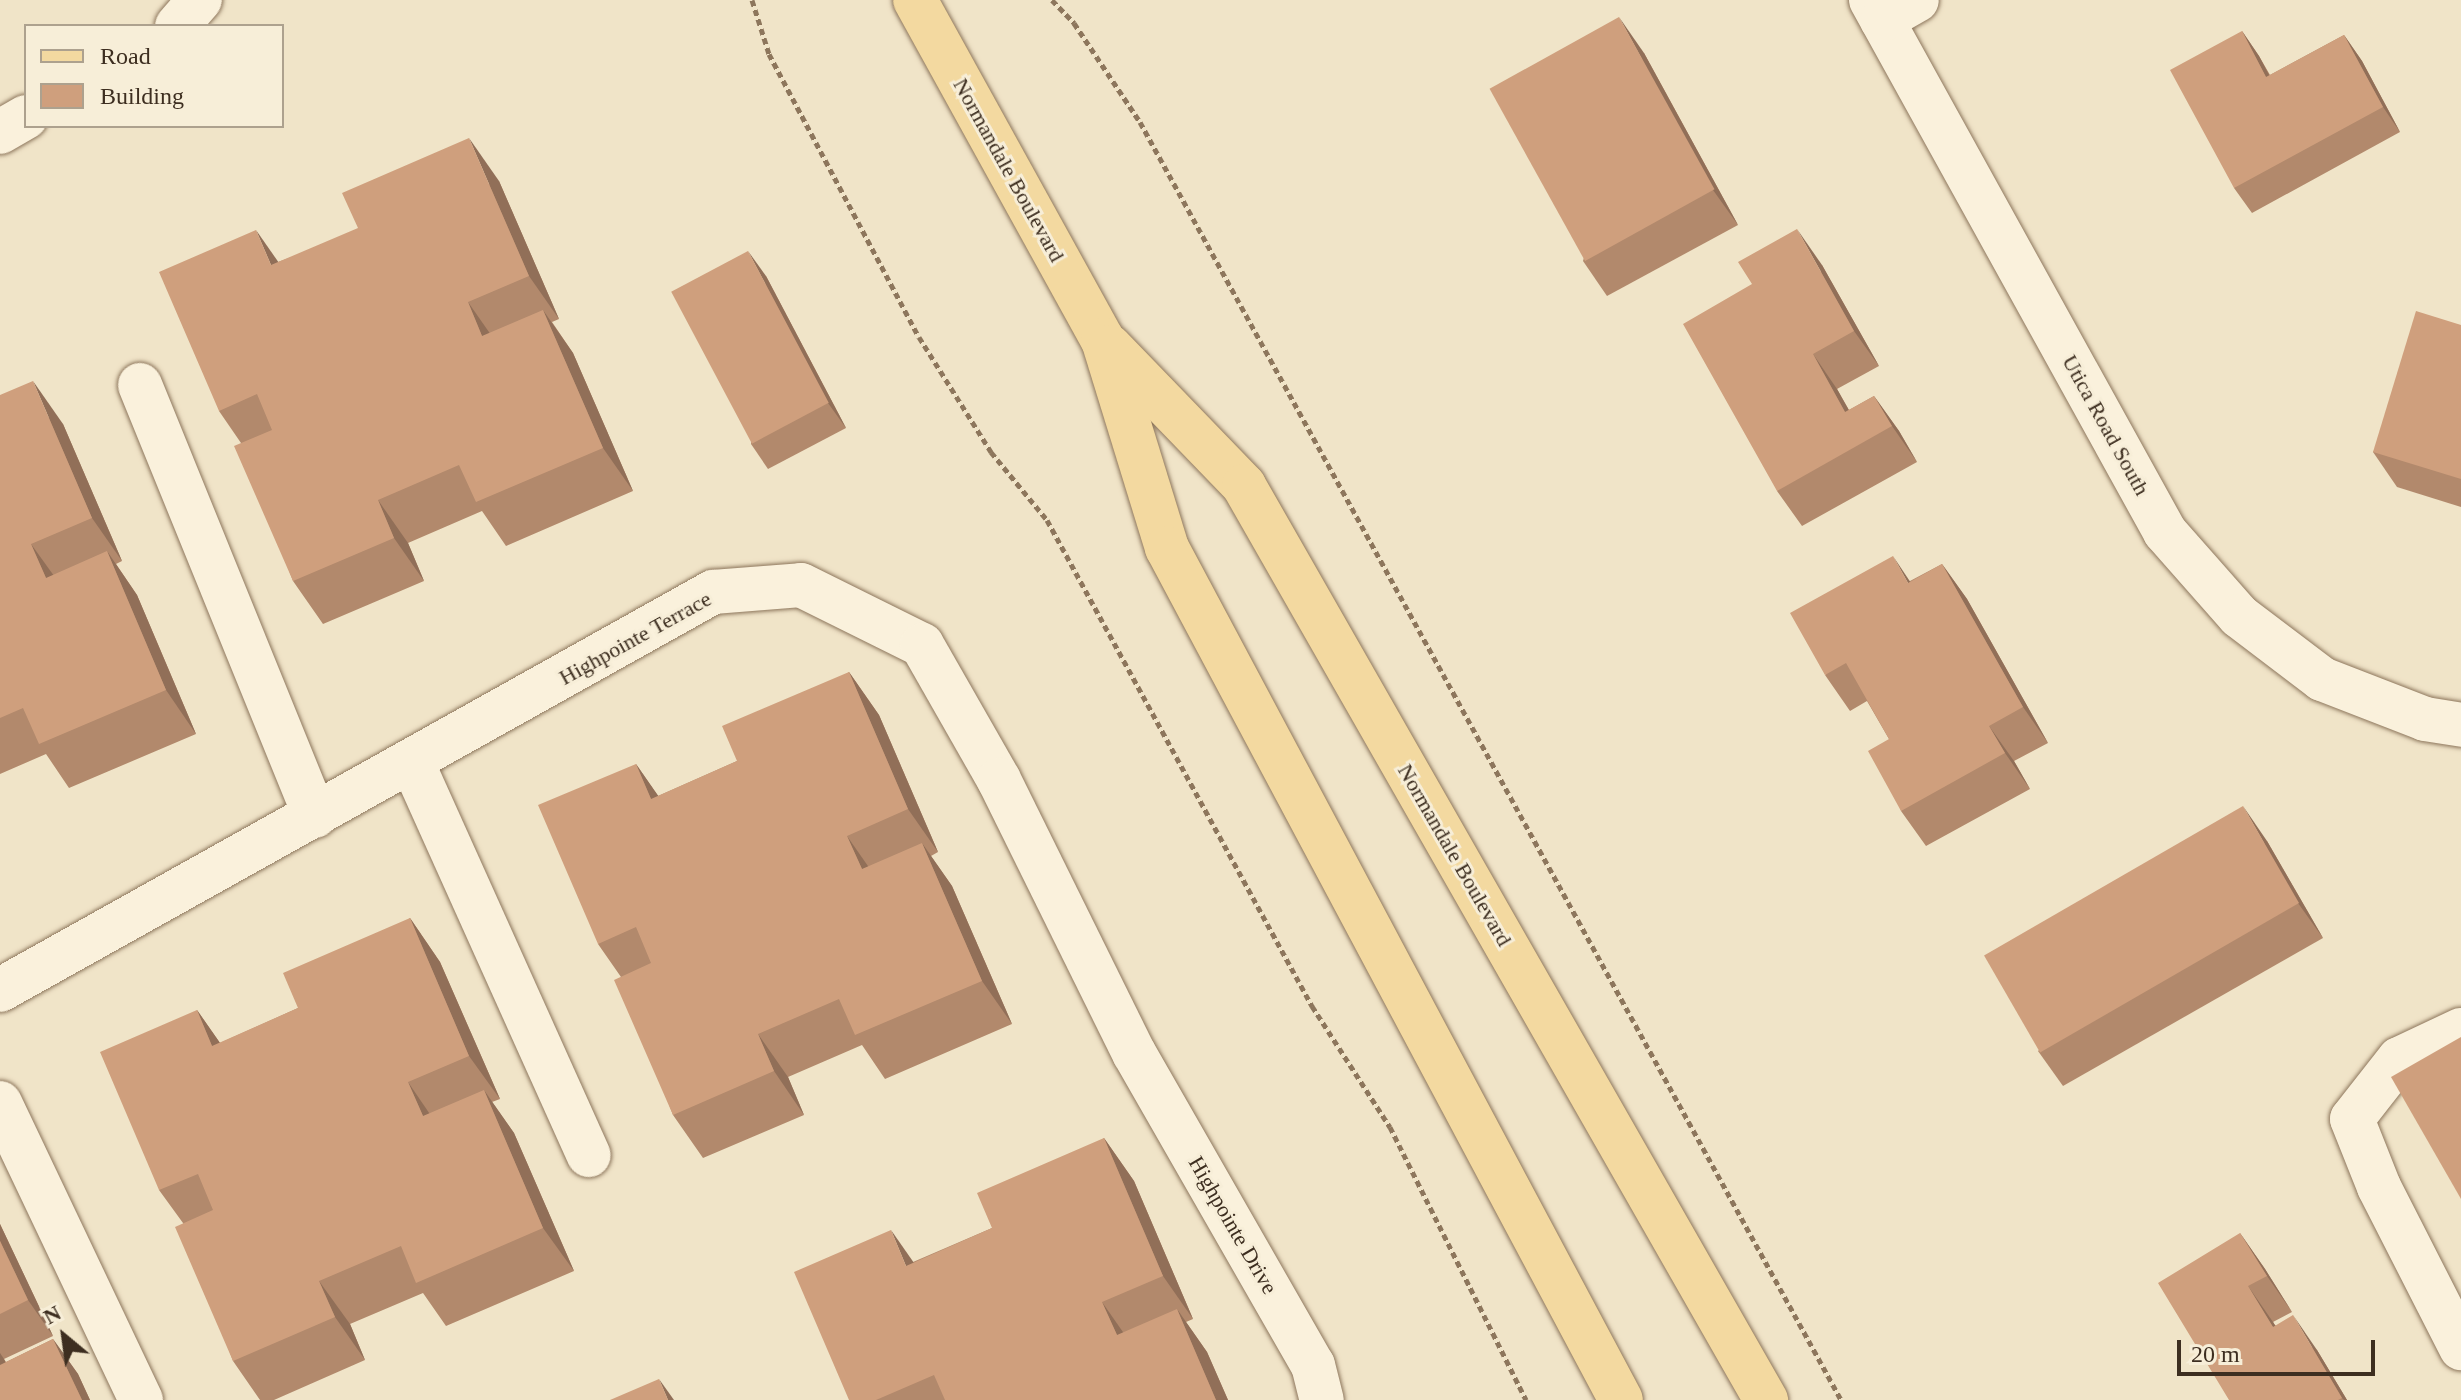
<!DOCTYPE html>
<html>
<head>
<meta charset="utf-8">
<style>
	body { margin:0 }
	#map { position:relative; width:2461px; height:1400px; overflow:hidden; background:#f0e4c8; font-family:"Times New Roman",serif }
	div>[style] { position:absolute }
	.path>* { height:5px; margin-top:-2.5px; transform-origin:0; background:repeating-linear-gradient(90deg,#8d765c 0 6px,transparent 0 10px) }
	.roads { filter:drop-shadow(0 0 2px #8d765c) drop-shadow(0 0 2px #8d765c) }
	.minor>* { height:44px; margin:-22px; padding:0 22px; transform-origin:22px; border-radius:22px; background:#faf1dc }
	.major>* { height:44px; margin:-22px; padding:0 22px; transform-origin:22px; border-radius:22px; background:#f3d9a0 }
	.wall>* { inset:0; background:#b2896c }
	.shaded-wall>* { inset:0; background:#916f58 }
	.building>* { inset:0; background:#cf9f7d; transform-origin:0 0 }
	span { translate:-50% -50%; white-space:nowrap; text-align:center; line-height:1.15; -webkit-text-stroke:6px #f7eed8; paint-order:stroke }
	.street-label { font-size:22px; color:#3d2e20 }
	.legend { position:absolute; left:24px; top:24px; width:260px; height:104px; box-sizing:border-box; background:#f7eed8; border:2px solid #ada18e; margin:0; padding:10px 14px; list-style:none; font-size:24px; color:#3d2e20 }
	.legend li { display:flex; align-items:center; gap:16px; height:40px }
	.legend b { width:40px; border:2px solid #ada18e }
	.north { position:absolute; left:24px; top:1296px; width:80px; height:80px; -webkit-text-stroke:6px #f7eed8; paint-order:stroke; rotate:331deg; font-size:22px; font-weight:700; line-height:32px; text-align:center; color:#3d2e20 }
	.north::after { content:''; display:block; margin:auto; width:28px; height:36px; background:#3d2e20; clip-path:polygon(50% 0,100% 100%,50% 72%,0 100%) }
	.scale { position:absolute; left:2177px; top:1340px; width:198px; height:36px; box-sizing:border-box; border:4px solid #3d2e20; border-top:0; padding-left:10px; font-size:24px; line-height:28px; white-space:nowrap; color:#3d2e20; -webkit-text-stroke:6px #f7eed8; paint-order:stroke }
</style>
</head>
<body>
<div id="map">
	<div class="path">
		<i style="left:752px;top:0;width:57px;rotate:72.5deg"></i>
		<i style="left:769px;top:54px;width:320px;rotate:62.1deg"></i>
		<i style="left:919px;top:337px;width:136px;rotate:57.9deg"></i>
		<i style="left:991px;top:452px;width:88px;rotate:50.5deg"></i>
		<i style="left:1047px;top:520px;width:554px;rotate:61.4deg"></i>
		<i style="left:1312px;top:1006px;width:144px;rotate:57.2deg"></i>
		<i style="left:1390px;top:1127px;width:305px;rotate:63.5deg"></i>
		<i style="left:1052px;top:0;width:32px;rotate:46deg"></i>
		<i style="left:1074px;top:23px;width:119px;rotate:56.3deg"></i>
		<i style="left:1140px;top:122px;width:1458px;rotate:61.25deg"></i>
	</div>
	<div class="roads">
		<div class="minor">
			<i style="left:1871px;top:0;width:608px;rotate:61.07deg"></i>
			<i style="left:2165px;top:532px;width:112px;rotate:48.6deg"></i>
			<i style="left:2239px;top:616px;width:104px;rotate:37.2deg"></i>
			<i style="left:2322px;top:679px;width:110px;rotate:21.2deg"></i>
			<i style="left:2425px;top:719px;width:36px;rotate:9deg"></i>
			<i style="left:1882px;top:20px;width:40px;rotate:-29.7deg"></i>
			<i style="left:177px;top:26px;width:35px;rotate:-49deg"></i>
			<i style="left:0;top:132px;width:30px;rotate:-30deg"></i>
			<i style="left:140px;top:385px;width:465px;rotate:67.9deg"></i>
			<i style="left:412px;top:762px;width:431px;rotate:65.8deg"></i>
			<i style="left:0;top:990px;width:817px;rotate:-29.17deg"></i>
			<i style="left:713px;top:592px;width:88px;rotate:-4.5deg"></i>
			<i style="left:801px;top:585px;width:135px;rotate:26.4deg"></i>
			<i style="left:922px;top:645px;width:155px;rotate:60.3deg"></i>
			<i style="left:999px;top:780px;width:305px;rotate:63.7deg"></i>
			<i style="left:1134px;top:1053px;width:360px;rotate:60.2deg"></i>
			<i style="left:1313px;top:1365px;width:36px;rotate:76deg"></i>
			<i style="left:2461px;top:1030px;width:68px;rotate:154.9deg"></i>
			<i style="left:2399px;top:1059px;width:76px;rotate:128.1deg"></i>
			<i style="left:2352px;top:1119px;width:73px;rotate:68.3deg"></i>
			<i style="left:2379px;top:1187px;width:181px;rotate:63deg"></i>
			<i style="left:0;top:1103px;width:329px;rotate:64.6deg"></i>
		</div>
		<div class="major">
			<i style="left:915px;top:0;width:389px;rotate:61.1deg"></i>
			<i style="left:1103px;top:340px;width:218px;rotate:72.9deg"></i>
			<i style="left:1167px;top:548px;width:965px;rotate:61.95deg"></i>
			<i style="left:1110px;top:347px;width:193px;rotate:46deg"></i>
			<i style="left:1244px;top:486px;width:1053px;rotate:60.27deg"></i>
		</div>
	</div>
	<div class="wall">
		<i style="clip-path:polygon(2242px 31px,2259px 56px,2270px 75px,2344px 35px,2362px 61px,2400px 132px,2252px 213px,2234px 188px)"></i>
		<i style="clip-path:polygon(1644px 53px,1738px 225px,1607px 296px,1583px 261px)"></i>
		<i style="clip-path:polygon(499px 181px,559px 319px,552px 322px,573px 353px,633px 491px,506px 546px,482px 511px,408px 543px,424px 581px,323px 624px,293px 581px,241px 443px,219px 411px,278px 262px)"></i>
		<i style="clip-path:polygon(1822px 265px,1879px 366px,1837px 389px,1849px 410px,1874px 396px,1899px 431px,1917px 462px,1802px 526px,1777px 491px)"></i>
		<i style="clip-path:polygon(766px 276px,846px 428px,768px 469px,751px 444px)"></i>
		<i style="clip-path:polygon(2461px 325px,2461px 507px,2397px 487px,2373px 452px)"></i>
		<i style="clip-path:polygon(0 395px,63px 424px,122px 561px,116px 564px,137px 595px,196px 734px,69px 788px,46px 754px,0 774px)"></i>
		<i style="clip-path:polygon(1942px 564px,1967px 599px,2048px 743px,2014px 761px,2030px 789px,1926px 846px,1901px 811px,1889px 739px,1867px 701px,1850px 711px,1825px 675px,1910px 581px)"></i>
		<i style="clip-path:polygon(849px 672px,879px 715px,938px 852px,931px 856px,952px 886px,1012px 1024px,885px 1079px,862px 1045px,788px 1077px,804px 1115px,703px 1158px,673px 1115px,621px 977px,598px 944px,636px 764px,658px 796px,737px 761px)"></i>
		<i style="clip-path:polygon(2267px 841px,2323px 938px,2063px 1086px,2038px 1051px)"></i>
		<i style="clip-path:polygon(410px 918px,440px 962px,500px 1099px,492px 1102px,514px 1133px,574px 1271px,446px 1326px,423px 1293px,350px 1324px,365px 1360px,274px 1400px,260px 1400px,233px 1361px,183px 1223px,159px 1190px,197px 1010px,220px 1043px,298px 1008px)"></i>
		<i style="clip-path:polygon(1104px 1138px,1134px 1181px,1193px 1319px,1186px 1322px,1207px 1352px,1228px 1400px,849px 1400px,913px 1262px,992px 1228px)"></i>
		<i style="clip-path:polygon(0 1224px,53px 1336px,4px 1359px,6px 1362px,53px 1339px,78px 1374px,90px 1400px,0 1400px)"></i>
		<i style="clip-path:polygon(2240px 1233px,2265px 1269px,2292px 1312px,2273px 1322px,2275px 1325px,2317px 1350px,2347px 1400px,2229px 1400px)"></i>
	</div>
	<div class="shaded-wall">
		<i style="clip-path:polygon(1619px 17px,1644px 53px,1738px 225px,1713px 190px)"></i>
		<i style="clip-path:polygon(2242px 31px,2259px 56px,2284px 103px,2266px 77px)"></i>
		<i style="clip-path:polygon(2344px 35px,2362px 61px,2400px 132px,2383px 107px)"></i>
		<i style="clip-path:polygon(469px 138px,499px 181px,559px 319px,529px 276px)"></i>
		<i style="clip-path:polygon(1797px 229px,1822px 265px,1879px 366px,1854px 331px)"></i>
		<i style="clip-path:polygon(256px 230px,286px 273px,271px 265px)"></i>
		<i style="clip-path:polygon(748px 251px,766px 276px,846px 428px,828px 403px)"></i>
		<i style="clip-path:polygon(468px 302px,498px 345px,482px 336px)"></i>
		<i style="clip-path:polygon(543px 310px,573px 353px,633px 491px,603px 448px)"></i>
		<i style="clip-path:polygon(1813px 354px,1837px 389px,1866px 441px,1845px 412px)"></i>
		<i style="clip-path:polygon(33px 381px,63px 424px,122px 561px,92px 518px)"></i>
		<i style="clip-path:polygon(1874px 396px,1899px 431px,1917px 462px,1892px 426px)"></i>
		<i style="clip-path:polygon(378px 500px,408px 543px,424px 581px,394px 538px)"></i>
		<i style="clip-path:polygon(31px 544px,62px 587px,46px 578px)"></i>
		<i style="clip-path:polygon(107px 551px,137px 595px,196px 734px,166px 690px)"></i>
		<i style="clip-path:polygon(1893px 556px,1917px 592px,1908px 583px)"></i>
		<i style="clip-path:polygon(1942px 564px,1967px 599px,2048px 743px,2023px 707px)"></i>
		<i style="clip-path:polygon(849px 672px,879px 715px,938px 852px,908px 809px)"></i>
		<i style="clip-path:polygon(1989px 726px,2014px 761px,2030px 789px,2005px 753px)"></i>
		<i style="clip-path:polygon(636px 764px,666px 807px,651px 799px)"></i>
		<i style="clip-path:polygon(2243px 806px,2267px 841px,2323px 938px,2298px 903px)"></i>
		<i style="clip-path:polygon(847px 836px,877px 879px,862px 869px)"></i>
		<i style="clip-path:polygon(922px 843px,952px 886px,1012px 1024px,982px 981px)"></i>
		<i style="clip-path:polygon(410px 918px,440px 962px,500px 1099px,469px 1056px)"></i>
		<i style="clip-path:polygon(197px 1010px,227px 1053px,212px 1046px)"></i>
		<i style="clip-path:polygon(758px 1034px,788px 1077px,804px 1115px,774px 1071px)"></i>
		<i style="clip-path:polygon(408px 1082px,438px 1126px,423px 1116px)"></i>
		<i style="clip-path:polygon(484px 1090px,514px 1133px,574px 1271px,543px 1228px)"></i>
		<i style="clip-path:polygon(1104px 1138px,1134px 1181px,1193px 1319px,1163px 1276px)"></i>
		<i style="clip-path:polygon(0 1224px,53px 1336px,28px 1300px,0 1241px)"></i>
		<i style="clip-path:polygon(891px 1230px,921px 1273px,906px 1266px)"></i>
		<i style="clip-path:polygon(2240px 1233px,2265px 1269px,2292px 1312px,2267px 1276px)"></i>
		<i style="clip-path:polygon(319px 1281px,350px 1324px,365px 1360px,335px 1317px)"></i>
		<i style="clip-path:polygon(2248px 1286px,2273px 1322px,2297px 1362px,2273px 1327px)"></i>
		<i style="clip-path:polygon(1102px 1302px,1132px 1345px,1117px 1335px)"></i>
		<i style="clip-path:polygon(1177px 1309px,1207px 1352px,1228px 1400px,1216px 1400px)"></i>
		<i style="clip-path:polygon(2293px 1315px,2317px 1350px,2347px 1400px,2344px 1400px,2342px 1398px)"></i>
		<i style="clip-path:polygon(53px 1339px,78px 1374px,90px 1400px,82px 1400px)"></i>
		<i style="clip-path:polygon(0 1353px,4px 1359px,23px 1400px,0 1367px)"></i>
		<i style="clip-path:polygon(659px 1379px,674px 1400px,668px 1400px)"></i>
	</div>
	<div class="building">
		<i style="left:1619px;top:17px;width:197px;height:148px;rotate:61deg"></i>
		<i style="clip-path:polygon(2242px 31px,2266px 77px,2344px 35px,2383px 107px,2234px 188px,2170px 70px)"></i>
		<i style="clip-path:polygon(469px 138px,529px 276px,468px 302px,482px 336px,543px 310px,603px 448px,476px 502px,459px 465px,378px 500px,394px 538px,293px 581px,234px 446px,272px 430px,257px 394px,219px 411px,159px 272px,256px 230px,271px 265px,358px 228px,342px 193px)"></i>
		<i style="clip-path:polygon(1797px 229px,1854px 331px,1813px 354px,1845px 412px,1874px 396px,1892px 426px,1777px 491px,1683px 324px,1752px 284px,1738px 262px)"></i>
		<i style="left:748px;top:251px;width:172px;height:87px;rotate:62deg"></i>
		<i style="clip-path:polygon(2416px 311px,2461px 325px,2461px 479px,2373px 452px)"></i>
		<i style="clip-path:polygon(33px 381px,92px 518px,31px 544px,46px 578px,107px 551px,166px 690px,39px 744px,23px 708px,0 718px,0 395px)"></i>
		<i style="clip-path:polygon(1893px 556px,1908px 583px,1942px 564px,2023px 707px,1989px 726px,2005px 753px,1901px 811px,1868px 751px,1889px 739px,1846px 663px,1825px 675px,1790px 613px)"></i>
		<i style="clip-path:polygon(849px 672px,908px 809px,847px 836px,862px 869px,922px 843px,982px 981px,855px 1035px,839px 999px,758px 1034px,774px 1071px,673px 1115px,614px 980px,651px 963px,636px 927px,598px 944px,538px 805px,636px 764px,651px 799px,737px 761px,722px 726px)"></i>
		<i style="left:2243px;top:806px;width:112px;height:299px;rotate:60deg"></i>
		<i style="clip-path:polygon(410px 918px,469px 1056px,408px 1082px,423px 1116px,484px 1090px,543px 1228px,416px 1283px,401px 1246px,319px 1281px,335px 1317px,233px 1361px,175px 1227px,213px 1210px,198px 1174px,159px 1190px,100px 1052px,197px 1010px,212px 1046px,298px 1008px,283px 973px)"></i>
		<i style="clip-path:polygon(2461px 1037px,2461px 1199px,2391px 1077px)"></i>
		<i style="clip-path:polygon(1104px 1138px,1163px 1276px,1102px 1302px,1117px 1335px,1177px 1309px,1216px 1400px,945px 1400px,934px 1375px,876px 1400px,849px 1400px,794px 1272px,891px 1230px,906px 1266px,992px 1228px,977px 1193px)"></i>
		<i style="clip-path:polygon(2240px 1233px,2267px 1276px,2248px 1286px,2273px 1327px,2293px 1315px,2342px 1398px,2338px 1400px,2229px 1400px,2158px 1283px)"></i>
		<i style="clip-path:polygon(0 1241px,28px 1300px,0 1314px)"></i>
		<i style="clip-path:polygon(53px 1339px,82px 1400px,0 1400px,0 1365px)"></i>
		<i style="clip-path:polygon(659px 1379px,668px 1400px,610px 1400px)"></i>
	</div>
	<div class="street-label">
		<span style="left:1009px;top:170px;rotate:61deg">Normandale Boulevard</span>
		<span style="left:2106px;top:425px;rotate:61deg">Utica Road South</span>
		<span style="left:635px;top:638px;rotate:-29deg">Highpointe Terrace</span>
		<span style="left:1455px;top:855px;rotate:60deg">Normandale Boulevard</span>
		<span style="left:1233px;top:1225px;rotate:60deg">Highpointe Drive</span>
	</div>
	<ul class="legend">
	<li><b style="height:10px;background:#f3d9a0"></b>Road</li>
	<li><b style="height:22px;background:#cf9f7d"></b>Building</li>
	</ul>
	<div class="north">N</div>
	<div class="scale">20 m</div>
</div>
</body>
</html>
